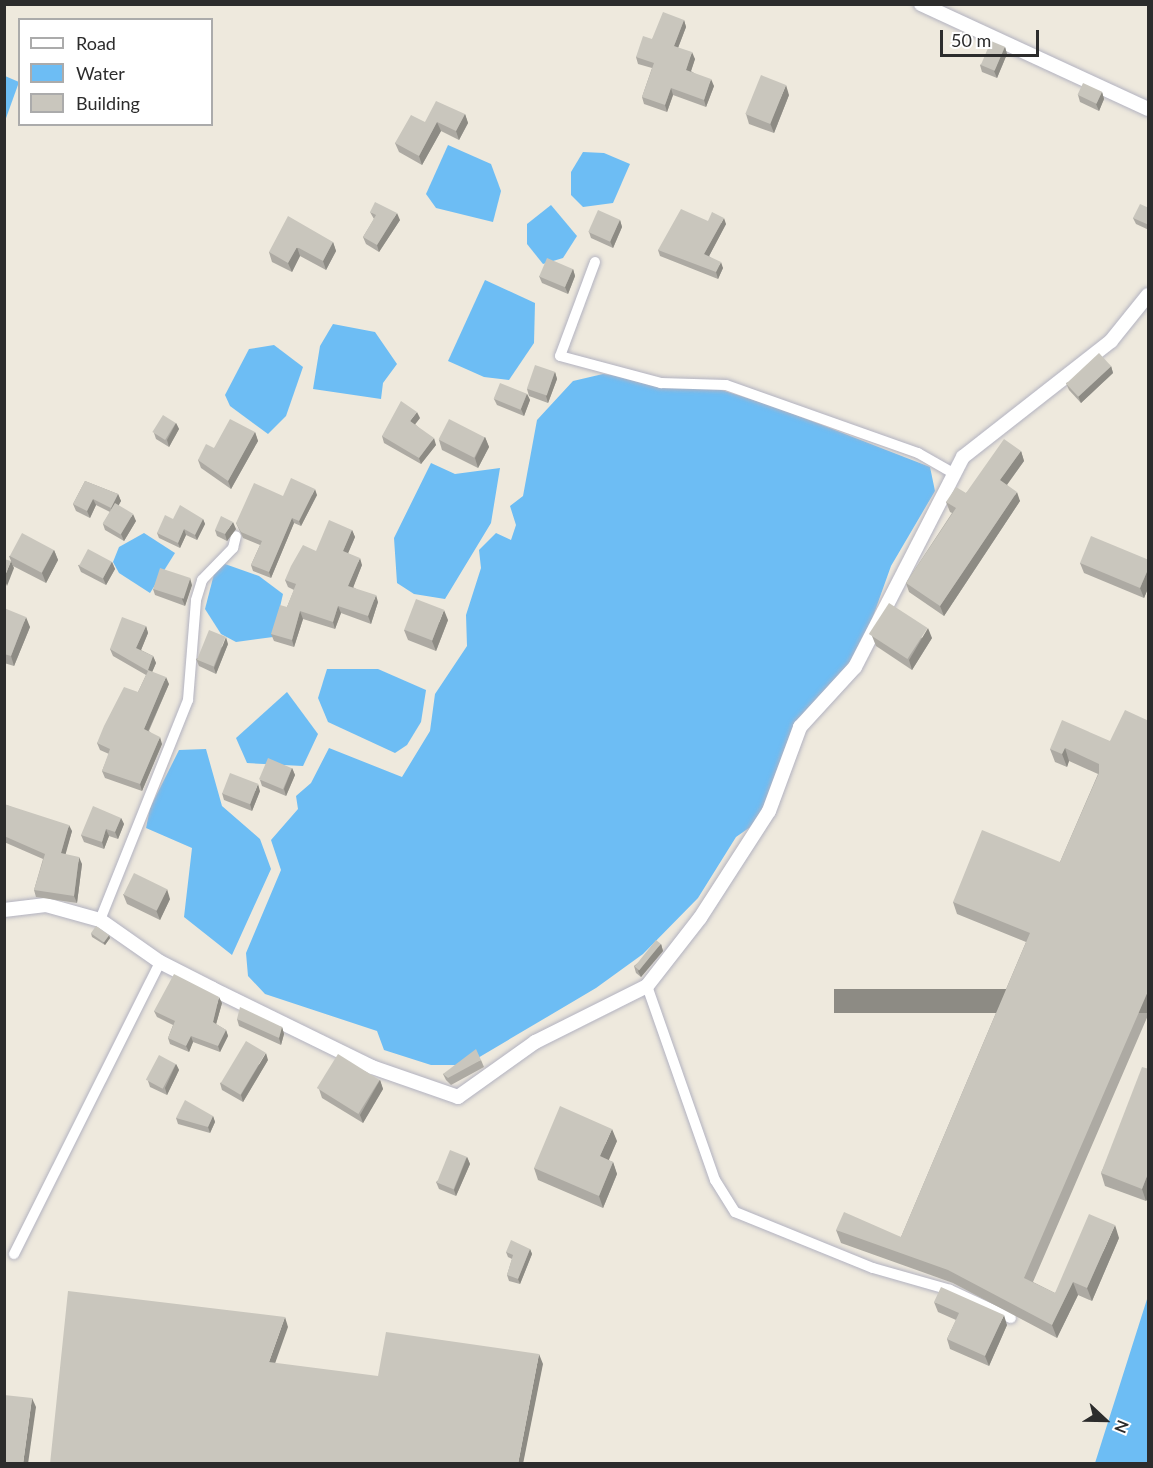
<!DOCTYPE html>
<html>
<head>
<meta charset="utf-8">
<style>
	body { margin:0 }
	#map { position:relative; width:1153px; height:1468px; overflow:hidden; background:#eee9dd; font-family:Lato,sans-serif }
	div>[style] { position:absolute }
	.water>* { inset:0; background:#6dbdf4 }
	.roads { filter:drop-shadow(0 0 2px #b2b2c0) drop-shadow(0 0 2px #b2b2c0) }
	.minor>* { height:10px; margin:-5px; padding:0 5px; transform-origin:5px; border-radius:5px; background:#fff }
	.tertiary>* { height:14px; margin:-7px; padding:0 7px; transform-origin:7px; border-radius:7px; background:#fff }
	.wall>* { inset:0; background:#adaaa3 }
	.shaded-wall>* { inset:0; background:#8d8b84; transform-origin:0 0 }
	.building>* { inset:0; background:#c9c6bd; transform-origin:0 0 }
	span { translate:-50% -50%; white-space:nowrap; text-align:center; line-height:1.15; -webkit-text-stroke:4.5px #fff; paint-order:stroke }
	.frame { position:absolute; inset:0; border:6px solid #2c2c2c; pointer-events:none }
	.legend { position:absolute; left:18px; top:18px; width:195px; height:108px; box-sizing:border-box; background:#fff; border:2px solid #ababab; margin:0; padding:8px 10px; list-style:none; font-size:18px; color:#2c2c2c }
	.legend li { display:flex; align-items:center; gap:12px; height:30px }
	.legend b { width:30px; border:2px solid #ababab }
	.north { position:absolute; left:1075px; top:1390px; width:60px; height:60px; -webkit-text-stroke:4px #fff; paint-order:stroke; rotate:112deg; font-size:16px; font-weight:700; line-height:24px; text-align:center; color:#2c2c2c }
	.north::after { content:''; display:block; margin:auto; width:21px; height:27px; background:#2c2c2c; clip-path:polygon(50% 0,100% 100%,50% 72%,0 100%) }
	.scale { position:absolute; left:940px; top:30px; width:99px; height:27px; box-sizing:border-box; border:3px solid #2c2c2c; border-top:0; padding-left:8px; font-size:18px; line-height:21px; white-space:nowrap; color:#2c2c2c; -webkit-text-stroke:4px #fff; paint-order:stroke }
</style>
</head>
<body>
<div id="map">
	<div class="water">
		<i style="clip-path:polygon(5px 76px,19px 82px,5px 121px)"></i>
		<i style="clip-path:polygon(448px 145px,491px 164px,501px 191px,493px 222px,436px 208px,426px 194px)"></i>
		<i style="clip-path:polygon(583px 152px,604px 153px,630px 164px,613px 203px,583px 207px,571px 195px,571px 172px)"></i>
		<i style="clip-path:polygon(551px 205px,577px 236px,563px 258px,543px 264px,527px 244px,527px 224px)"></i>
		<i style="clip-path:polygon(485px 280px,535px 303px,534px 343px,509px 380px,484px 377px,448px 361px)"></i>
		<i style="clip-path:polygon(333px 324px,375px 332px,397px 364px,383px 383px,381px 399px,313px 389px,320px 346px)"></i>
		<i style="clip-path:polygon(274px 345px,303px 367px,286px 416px,268px 434px,230px 406px,225px 395px,249px 349px)"></i>
		<i style="clip-path:polygon(603px 374px,718px 389px,773px 406px,930px 467px,935px 491px,891px 566px,855px 667px,795px 731px,772px 812px,736px 837px,698px 898px,643px 954px,596px 988px,466px 1065px,431px 1065px,384px 1050px,377px 1031px,265px 994px,248px 976px,246px 953px,281px 870px,271px 840px,298px 809px,296px 796px,311px 783px,329px 748px,402px 777px,430px 731px,435px 694px,467px 646px,466px 615px,481px 568px,479px 550px,496px 533px,511px 540px,516px 525px,510px 506px,523px 496px,537px 420px,573px 381px)"></i>
		<i style="clip-path:polygon(431px 463px,455px 474px,500px 468px,491px 523px,445px 599px,414px 594px,397px 583px,394px 538px)"></i>
		<i style="clip-path:polygon(144px 533px,175px 553px,150px 593px,119px 573px,113px 562px,119px 547px)"></i>
		<i style="clip-path:polygon(225px 564px,259px 576px,283px 594px,273px 637px,236px 642px,221px 634px,205px 609px,214px 574px)"></i>
		<i style="clip-path:polygon(327px 669px,378px 669px,426px 690px,421px 722px,407px 745px,395px 753px,328px 722px,318px 698px)"></i>
		<i style="clip-path:polygon(287px 692px,318px 734px,303px 766px,247px 763px,236px 738px)"></i>
		<i style="clip-path:polygon(206px 749px,222px 806px,260px 839px,271px 869px,232px 955px,184px 917px,192px 848px,146px 828px,150px 808px,179px 750px)"></i>
		<i style="clip-path:polygon(1148px 1295px,1148px 1463px,1095px 1463px,1148px 1296px)"></i>
	</div>
	<div class="roads">
		<div class="minor">
			<i style="left:595px;top:262px;width:100px;rotate:110.4deg"></i>
			<i style="left:560px;top:356px;width:105px;rotate:15deg"></i>
			<i style="left:661px;top:383px;width:65px;rotate:1.8deg"></i>
			<i style="left:726px;top:385px;width:204px;rotate:19.5deg"></i>
			<i style="left:918px;top:453px;width:40px;rotate:29.7deg"></i>
			<i style="left:100px;top:920px;width:237px;rotate:-68.2deg"></i>
			<i style="left:188px;top:700px;width:100px;rotate:-85.4deg"></i>
			<i style="left:196px;top:600px;width:21px;rotate:-73deg"></i>
			<i style="left:202px;top:580px;width:45px;rotate:-45.9deg"></i>
			<i style="left:233px;top:548px;width:12px;rotate:-76deg"></i>
			<i style="left:647px;top:986px;width:206px;rotate:70.7deg"></i>
			<i style="left:715px;top:1180px;width:38px;rotate:58deg"></i>
			<i style="left:735px;top:1212px;width:149px;rotate:22.1deg"></i>
			<i style="left:873px;top:1268px;width:80px;rotate:15.9deg"></i>
			<i style="left:950px;top:1290px;width:67px;rotate:24.7deg"></i>
			<i style="left:14px;top:1254px;width:326px;rotate:-63.4deg"></i>
		</div>
		<div class="tertiary">
			<i style="left:921px;top:4px;width:250px;rotate:24.8deg"></i>
			<i style="left:4px;top:910px;width:42px;rotate:-6.8deg"></i>
			<i style="left:46px;top:905px;width:56px;rotate:15.5deg"></i>
			<i style="left:100px;top:920px;width:73px;rotate:35deg"></i>
			<i style="left:160px;top:962px;width:59px;rotate:27deg"></i>
			<i style="left:213px;top:989px;width:177px;rotate:26.1deg"></i>
			<i style="left:372px;top:1067px;width:91px;rotate:19.2deg"></i>
			<i style="left:458px;top:1097px;width:95px;rotate:-35.5deg"></i>
			<i style="left:535px;top:1042px;width:125px;rotate:-26.6deg"></i>
			<i style="left:647px;top:986px;width:86px;rotate:-52.1deg"></i>
			<i style="left:700px;top:918px;width:127px;rotate:-57.2deg"></i>
			<i style="left:769px;top:811px;width:90px;rotate:-69.7deg"></i>
			<i style="left:800px;top:727px;width:81px;rotate:-47.5deg"></i>
			<i style="left:855px;top:667px;width:236px;rotate:-62.8deg"></i>
			<i style="left:963px;top:457px;width:188px;rotate:-38.1deg"></i>
			<i style="left:1111px;top:341px;width:59px;rotate:-51.2deg"></i>
		</div>
	</div>
	<div class="wall">
		<i style="clip-path:polygon(684px 20px,686px 27px,678px 48px,695px 59px,691px 71px,714px 86px,706px 107px,673px 95px,667px 112px,644px 104px,642px 97px,652px 68px,638px 64px,636px 57px,652px 39px)"></i>
		<i style="clip-path:polygon(1005px 47px,1007px 54px,997px 78px,982px 72px,980px 65px)"></i>
		<i style="clip-path:polygon(1102px 92px,1104px 99px,1099px 111px,1080px 102px,1078px 95px)"></i>
		<i style="clip-path:polygon(789px 95px,774px 133px,749px 124px,746px 114px)"></i>
		<i style="clip-path:polygon(465px 114px,468px 123px,459px 140px,441px 131px,422px 165px,399px 152px,395px 143px,425px 122px)"></i>
		<i style="clip-path:polygon(1149px 208px,1149px 230px,1136px 224px,1133px 218px)"></i>
		<i style="clip-path:polygon(370px 212px,400px 220px,379px 252px,366px 244px,363px 237px,374px 219px)"></i>
		<i style="clip-path:polygon(620px 220px,622px 227px,613px 248px,591px 238px,589px 232px)"></i>
		<i style="clip-path:polygon(708px 221px,726px 224px,709px 256px,723px 268px,718px 279px,660px 256px,658px 250px)"></i>
		<i style="clip-path:polygon(333px 242px,336px 251px,326px 270px,300px 256px,292px 272px,272px 262px,269px 252px)"></i>
		<i style="clip-path:polygon(573px 269px,575px 276px,568px 294px,542px 283px,539px 276px)"></i>
		<i style="clip-path:polygon(1111px 366px,1113px 373px,1081px 403px,1069px 390px,1066px 383px)"></i>
		<i style="clip-path:polygon(555px 372px,557px 379px,548px 403px,529px 396px,527px 389px)"></i>
		<i style="clip-path:polygon(527px 394px,530px 400px,524px 416px,497px 405px,494px 399px)"></i>
		<i style="clip-path:polygon(420px 418px,415px 424px,436px 445px,421px 464px,384px 443px,382px 436px)"></i>
		<i style="clip-path:polygon(176px 423px,179px 429px,169px 447px,156px 439px,154px 433px)"></i>
		<i style="clip-path:polygon(255px 432px,258px 441px,231px 489px,201px 468px,198px 460px,214px 448px)"></i>
		<i style="clip-path:polygon(485px 437px,489px 447px,478px 468px,442px 450px,439px 440px)"></i>
		<i style="clip-path:polygon(1021px 451px,1024px 461px,1007px 485px,1020px 501px,944px 616px,909px 592px,906px 583px,952px 513px,950px 512px,946px 502px,966px 493px)"></i>
		<i style="clip-path:polygon(85px 481px,118px 494px,121px 501px,118px 505px,136px 521px,124px 541px,105px 530px,103px 524px,110px 512px,96px 505px,90px 518px,76px 511px,73px 504px)"></i>
		<i style="clip-path:polygon(317px 495px,301px 526px,294px 523px,271px 578px,253px 571px,251px 565px,260px 545px,243px 538px,236px 523px,283px 496px)"></i>
		<i style="clip-path:polygon(173px 519px,203px 519px,205px 524px,197px 540px,186px 535px,180px 548px,159px 538px,157px 533px)"></i>
		<i style="clip-path:polygon(236px 529px,227px 541px,217px 536px,215px 530px)"></i>
		<i style="clip-path:polygon(352px 530px,355px 537px,348px 553px,362px 565px,353px 587px,378px 602px,371px 624px,341px 613px,335px 629px,303px 619px,294px 647px,274px 641px,271px 634px,287px 607px,294px 590px,288px 587px,285px 580px)"></i>
		<i style="clip-path:polygon(54px 550px,58px 560px,46px 583px,13px 566px,9px 556px)"></i>
		<i style="clip-path:polygon(1149px 560px,1149px 586px,1144px 598px,1084px 573px,1080px 563px)"></i>
		<i style="clip-path:polygon(112px 562px,115px 569px,106px 585px,81px 572px,78px 565px)"></i>
		<i style="clip-path:polygon(192px 585px,185px 606px,155px 595px,153px 589px)"></i>
		<i style="clip-path:polygon(4px 608px,30px 627px,14px 666px,4px 663px)"></i>
		<i style="clip-path:polygon(448px 620px,436px 651px,408px 640px,404px 630px)"></i>
		<i style="clip-path:polygon(146px 626px,148px 633px,141px 650px,153px 656px,156px 663px,152px 672px,169px 684px,149px 731px,162px 744px,142px 791px,105px 778px,102px 771px,109px 754px,100px 750px,97px 743px,138px 692px,146px 675px,113px 656px,110px 649px)"></i>
		<i style="clip-path:polygon(872px 636px,932px 638px,912px 670px,876px 646px)"></i>
		<i style="clip-path:polygon(228px 644px,216px 674px,199px 666px,196px 659px)"></i>
		<i style="clip-path:polygon(1149px 721px,1149px 1013px,1033px 1282px,1055px 1293px,1119px 1238px,1092px 1301px,1078px 1295px,1057px 1338px,953px 1283px,841px 1243px,836px 1230px,901px 1237px,1026px 942px,957px 914px,953px 902px,1060px 862px,1098px 774px,1069px 761px,1067px 767px,1055px 762px,1050px 749px,1110px 741px)"></i>
		<i style="clip-path:polygon(292px 768px,295px 775px,286px 796px,262px 786px,260px 780px)"></i>
		<i style="clip-path:polygon(260px 791px,252px 811px,224px 800px,222px 793px)"></i>
		<i style="clip-path:polygon(4px 804px,72px 831px,65px 854px,82px 864px,77px 903px,36px 897px,34px 890px,43px 859px,4px 842px)"></i>
		<i style="clip-path:polygon(121px 818px,124px 824px,118px 839px,109px 836px,104px 849px,84px 842px,81px 835px)"></i>
		<i style="clip-path:polygon(123px 894px,170px 899px,160px 920px,127px 904px)"></i>
		<i style="clip-path:polygon(91px 933px,110px 938px,105px 945px,92px 937px)"></i>
		<i style="clip-path:polygon(661px 944px,663px 951px,641px 977px,636px 973px,634px 966px)"></i>
		<i style="clip-path:polygon(222px 1003px,216px 1024px,226px 1030px,228px 1036px,220px 1052px,193px 1042px,189px 1052px,170px 1044px,168px 1038px,173px 1025px,157px 1017px,154px 1011px)"></i>
		<i style="clip-path:polygon(237px 1019px,282px 1027px,284px 1034px,281px 1045px,239px 1026px)"></i>
		<i style="clip-path:polygon(268px 1060px,243px 1102px,222px 1090px,220px 1083px)"></i>
		<i style="clip-path:polygon(481px 1060px,484px 1067px,451px 1085px,446px 1080px,443px 1074px)"></i>
		<i style="clip-path:polygon(176px 1064px,179px 1070px,167px 1095px,150px 1087px,148px 1081px)"></i>
		<i style="clip-path:polygon(1149px 1069px,1149px 1196px,1146px 1201px,1105px 1186px,1101px 1173px)"></i>
		<i style="clip-path:polygon(380px 1080px,383px 1089px,363px 1123px,322px 1098px,319px 1089px)"></i>
		<i style="clip-path:polygon(213px 1116px,215px 1122px,210px 1133px,178px 1124px,176px 1118px)"></i>
		<i style="clip-path:polygon(617px 1141px,608px 1160px,613px 1162px,617px 1174px,603px 1208px,538px 1180px,534px 1168px)"></i>
		<i style="clip-path:polygon(467px 1157px,470px 1164px,456px 1196px,439px 1189px,436px 1182px)"></i>
		<i style="clip-path:polygon(530px 1249px,532px 1254px,520px 1284px,509px 1281px,507px 1275px,512px 1259px,508px 1257px,506px 1252px)"></i>
		<i style="clip-path:polygon(934px 1302px,1007px 1325px,989px 1366px,950px 1349px,947px 1339px,956px 1320px,938px 1312px)"></i>
	</div>
	<div class="shaded-wall">
		<i style="clip-path:polygon(684px 20px,686px 27px,676px 53px,674px 46px)"></i>
		<i style="clip-path:polygon(1005px 47px,1007px 54px,997px 78px,994px 71px)"></i>
		<i style="clip-path:polygon(692px 52px,695px 59px,689px 77px,686px 70px)"></i>
		<i style="clip-path:polygon(711px 79px,714px 86px,706px 107px,704px 100px)"></i>
		<i style="clip-path:polygon(786px 85px,789px 95px,774px 133px,770px 123px)"></i>
		<i style="clip-path:polygon(671px 88px,673px 95px,667px 112px,665px 105px)"></i>
		<i style="clip-path:polygon(1102px 92px,1104px 99px,1099px 111px,1096px 104px)"></i>
		<i style="clip-path:polygon(465px 114px,468px 123px,459px 140px,456px 131px)"></i>
		<i style="clip-path:polygon(437px 122px,441px 131px,422px 165px,419px 156px)"></i>
		<i style="clip-path:polygon(397px 213px,400px 220px,379px 252px,377px 245px)"></i>
		<i style="clip-path:polygon(724px 218px,726px 224px,707px 260px,704px 254px)"></i>
		<i style="clip-path:polygon(620px 220px,622px 227px,613px 248px,610px 241px)"></i>
		<i style="clip-path:polygon(333px 242px,336px 251px,326px 270px,323px 261px)"></i>
		<i style="clip-path:polygon(297px 247px,300px 256px,292px 272px,288px 263px)"></i>
		<i style="clip-path:polygon(721px 262px,723px 268px,718px 279px,716px 272px)"></i>
		<i style="clip-path:polygon(573px 269px,575px 276px,568px 294px,565px 287px)"></i>
		<i style="clip-path:polygon(1111px 366px,1113px 373px,1081px 403px,1078px 396px)"></i>
		<i style="clip-path:polygon(555px 372px,557px 379px,548px 403px,546px 396px)"></i>
		<i style="clip-path:polygon(527px 394px,530px 400px,524px 416px,521px 409px)"></i>
		<i style="clip-path:polygon(417px 412px,420px 418px,413px 427px,410px 421px)"></i>
		<i style="clip-path:polygon(176px 423px,179px 429px,169px 447px,167px 440px)"></i>
		<i style="clip-path:polygon(255px 432px,258px 441px,231px 489px,228px 481px)"></i>
		<i style="clip-path:polygon(485px 437px,489px 447px,478px 468px,475px 458px)"></i>
		<i style="clip-path:polygon(434px 438px,436px 445px,421px 464px,419px 458px)"></i>
		<i style="clip-path:polygon(1021px 451px,1024px 461px,1003px 490px,1000px 480px)"></i>
		<i style="clip-path:polygon(315px 489px,317px 495px,301px 526px,299px 521px)"></i>
		<i style="clip-path:polygon(1017px 492px,1020px 501px,944px 616px,940px 606px)"></i>
		<i style="clip-path:polygon(118px 494px,121px 501px,114px 514px,111px 508px)"></i>
		<i style="clip-path:polygon(93px 499px,96px 505px,90px 518px,87px 511px)"></i>
		<i style="clip-path:polygon(133px 514px,136px 521px,124px 541px,121px 534px)"></i>
		<i style="clip-path:polygon(292px 518px,294px 523px,271px 578px,269px 572px)"></i>
		<i style="clip-path:polygon(203px 519px,205px 524px,197px 540px,195px 535px)"></i>
		<i style="clip-path:polygon(233px 522px,236px 529px,227px 541px,225px 534px)"></i>
		<i style="clip-path:polygon(184px 529px,186px 535px,180px 548px,178px 543px)"></i>
		<i style="clip-path:polygon(352px 530px,355px 537px,346px 558px,343px 551px)"></i>
		<i style="clip-path:polygon(54px 550px,58px 560px,46px 583px,42px 573px)"></i>
		<i style="clip-path:polygon(360px 558px,362px 565px,351px 593px,348px 586px)"></i>
		<i style="clip-path:polygon(11px 561px,14px 568px,7px 586px,4px 578px)"></i>
		<i style="clip-path:polygon(112px 562px,115px 569px,106px 585px,103px 578px)"></i>
		<i style="clip-path:polygon(1149px 567px,1149px 586px,1144px 598px,1140px 588px)"></i>
		<i style="clip-path:polygon(190px 578px,192px 585px,185px 606px,182px 599px)"></i>
		<i style="clip-path:polygon(376px 595px,378px 602px,371px 624px,368px 616px)"></i>
		<i style="clip-path:polygon(338px 606px,341px 613px,335px 629px,333px 622px)"></i>
		<i style="clip-path:polygon(444px 610px,448px 620px,436px 651px,432px 641px)"></i>
		<i style="clip-path:polygon(300px 611px,303px 619px,294px 647px,292px 640px)"></i>
		<i style="clip-path:polygon(26px 617px,30px 627px,14px 666px,11px 656px)"></i>
		<i style="clip-path:polygon(146px 626px,148px 633px,139px 655px,136px 648px)"></i>
		<i style="clip-path:polygon(928px 628px,932px 638px,912px 670px,909px 660px)"></i>
		<i style="clip-path:polygon(226px 637px,228px 644px,216px 674px,214px 668px)"></i>
		<i style="clip-path:polygon(153px 656px,156px 663px,150px 677px,148px 670px)"></i>
		<i style="clip-path:polygon(166px 677px,169px 684px,146px 736px,144px 729px)"></i>
		<i style="clip-path:polygon(160px 737px,162px 744px,142px 791px,140px 784px)"></i>
		<i style="clip-path:polygon(1065px 748px,1069px 761px,1067px 767px,1062px 754px)"></i>
		<i style="clip-path:polygon(292px 768px,295px 775px,286px 796px,284px 789px)"></i>
		<i style="clip-path:polygon(258px 784px,260px 791px,252px 811px,250px 804px)"></i>
		<i style="clip-path:polygon(121px 818px,124px 824px,118px 839px,115px 832px)"></i>
		<i style="clip-path:polygon(69px 825px,72px 831px,64px 860px,61px 853px)"></i>
		<i style="clip-path:polygon(106px 829px,109px 836px,104px 849px,102px 842px)"></i>
		<i style="clip-path:polygon(79px 857px,82px 864px,77px 903px,74px 896px)"></i>
		<i style="clip-path:polygon(167px 889px,170px 899px,160px 920px,156px 910px)"></i>
		<i style="clip-path:polygon(109px 935px,110px 938px,105px 945px,103px 942px)"></i>
		<i style="clip-path:polygon(661px 944px,663px 951px,641px 977px,638px 971px)"></i>
		<i style="left:1149px;top:989px;width:24px;height:315px;rotate:90deg"></i>
		<i style="clip-path:polygon(219px 997px,222px 1003px,215px 1028px,213px 1022px)"></i>
		<i style="clip-path:polygon(282px 1027px,284px 1034px,281px 1045px,279px 1038px)"></i>
		<i style="clip-path:polygon(226px 1030px,228px 1036px,220px 1052px,218px 1046px)"></i>
		<i style="clip-path:polygon(191px 1036px,193px 1042px,189px 1052px,186px 1046px)"></i>
		<i style="clip-path:polygon(266px 1053px,268px 1060px,243px 1102px,241px 1095px)"></i>
		<i style="clip-path:polygon(176px 1064px,179px 1070px,167px 1095px,165px 1088px)"></i>
		<i style="clip-path:polygon(380px 1080px,383px 1089px,363px 1123px,360px 1115px)"></i>
		<i style="clip-path:polygon(213px 1116px,215px 1122px,210px 1133px,208px 1127px)"></i>
		<i style="clip-path:polygon(612px 1129px,617px 1141px,605px 1169px,600px 1156px)"></i>
		<i style="clip-path:polygon(467px 1157px,470px 1164px,456px 1196px,454px 1190px)"></i>
		<i style="clip-path:polygon(613px 1162px,617px 1174px,603px 1208px,599px 1196px)"></i>
		<i style="clip-path:polygon(1149px 1171px,1149px 1196px,1146px 1201px,1142px 1189px)"></i>
		<i style="clip-path:polygon(1115px 1225px,1119px 1238px,1092px 1301px,1087px 1288px)"></i>
		<i style="clip-path:polygon(530px 1249px,532px 1254px,520px 1284px,518px 1279px)"></i>
		<i style="clip-path:polygon(1073px 1282px,1078px 1295px,1057px 1338px,1052px 1325px)"></i>
		<i style="clip-path:polygon(1004px 1315px,1007px 1325px,989px 1366px,985px 1356px)"></i>
		<i style="clip-path:polygon(285px 1317px,288px 1327px,272px 1372px,269px 1362px)"></i>
		<i style="clip-path:polygon(539px 1354px,543px 1364px,523px 1464px,518px 1464px)"></i>
		<i style="clip-path:polygon(32px 1398px,36px 1407px,28px 1464px,23px 1464px)"></i>
	</div>
	<div class="building">
		<i style="clip-path:polygon(663px 12px,684px 20px,674px 46px,692px 52px,686px 70px,711px 79px,704px 100px,671px 88px,665px 105px,642px 97px,654px 63px,636px 57px,643px 36px,652px 39px)"></i>
		<i style="left:991px;top:41px;width:15px;height:26px;rotate:23deg"></i>
		<i style="left:761px;top:75px;width:27px;height:42px;rotate:22deg"></i>
		<i style="left:1083px;top:83px;width:21px;height:13px;rotate:25deg"></i>
		<i style="clip-path:polygon(436px 101px,465px 114px,456px 131px,437px 122px,419px 156px,395px 143px,411px 115px,425px 122px)"></i>
		<i style="clip-path:polygon(375px 202px,397px 213px,377px 245px,363px 237px,376px 215px,370px 212px)"></i>
		<i style="clip-path:polygon(1140px 204px,1149px 208px,1149px 225px,1133px 218px)"></i>
		<i style="clip-path:polygon(681px 209px,708px 221px,712px 212px,724px 218px,704px 254px,721px 262px,716px 272px,658px 250px)"></i>
		<i style="left:598px;top:210px;width:24px;height:24px;rotate:24deg"></i>
		<i style="clip-path:polygon(288px 216px,333px 242px,323px 261px,297px 247px,288px 263px,269px 252px)"></i>
		<i style="left:547px;top:258px;width:28px;height:20px;rotate:23deg"></i>
		<i style="left:1099px;top:353px;width:18px;height:45px;rotate:47deg"></i>
		<i style="left:535px;top:365px;width:21px;height:25px;rotate:19deg"></i>
		<i style="left:500px;top:383px;width:29px;height:17px;rotate:22deg"></i>
		<i style="clip-path:polygon(401px 401px,417px 412px,410px 421px,434px 438px,419px 458px,382px 436px)"></i>
		<i style="left:163px;top:415px;width:15px;height:20px;rotate:32deg"></i>
		<i style="clip-path:polygon(230px 419px,255px 432px,228px 481px,198px 460px,206px 444px,214px 448px)"></i>
		<i style="left:449px;top:419px;width:40px;height:23px;rotate:27deg"></i>
		<i style="clip-path:polygon(1004px 439px,1021px 451px,1000px 480px,1017px 492px,940px 606px,906px 583px,956px 508px,946px 502px,956px 487px,966px 493px)"></i>
		<i style="clip-path:polygon(291px 478px,315px 489px,299px 521px,292px 518px,269px 572px,251px 565px,262px 541px,241px 532px,236px 523px,254px 483px,283px 496px)"></i>
		<i style="clip-path:polygon(85px 481px,118px 494px,111px 508px,93px 499px,87px 511px,73px 504px)"></i>
		<i style="left:115px;top:503px;width:21px;height:24px;rotate:31deg"></i>
		<i style="clip-path:polygon(180px 505px,203px 519px,195px 535px,184px 529px,178px 543px,157px 533px,165px 515px,173px 519px)"></i>
		<i style="clip-path:polygon(221px 516px,233px 522px,225px 534px,215px 530px)"></i>
		<i style="clip-path:polygon(329px 520px,352px 530px,343px 551px,360px 558px,348px 586px,376px 595px,368px 616px,338px 606px,333px 622px,300px 611px,292px 640px,271px 634px,280px 605px,287px 607px,296px 584px,285px 580px,291px 566px,303px 545px,316px 551px)"></i>
		<i style="left:22px;top:533px;width:36px;height:26px;rotate:28deg"></i>
		<i style="clip-path:polygon(1091px 536px,1149px 560px,1149px 567px,1140px 588px,1080px 563px)"></i>
		<i style="left:88px;top:549px;width:27px;height:19px;rotate:28deg"></i>
		<i style="clip-path:polygon(4px 559px,11px 561px,4px 578px)"></i>
		<i style="left:160px;top:568px;width:32px;height:22px;rotate:18deg"></i>
		<i style="left:416px;top:599px;width:30px;height:33px;rotate:21deg"></i>
		<i style="left:889px;top:603px;width:46px;height:37px;rotate:33deg"></i>
		<i style="clip-path:polygon(4px 608px,26px 617px,11px 656px,4px 654px)"></i>
		<i style="clip-path:polygon(122px 617px,146px 626px,136px 648px,153px 656px,148px 670px,166px 677px,144px 729px,160px 737px,140px 784px,102px 771px,110px 749px,97px 743px,104px 726px,124px 687px,138px 692px,148px 671px,110px 649px)"></i>
		<i style="left:209px;top:630px;width:18px;height:32px;rotate:22deg"></i>
		<i style="clip-path:polygon(1125px 710px,1149px 721px,1149px 972px,1147px 976px,1149px 977px,1149px 989px,1024px 1278px,1055px 1293px,1089px 1214px,1115px 1225px,1087px 1288px,1073px 1282px,1052px 1325px,948px 1270px,836px 1230px,844px 1212px,901px 1237px,1030px 933px,953px 902px,982px 830px,1060px 862px,1099px 773px,1099px 764px,1065px 748px,1062px 754px,1050px 749px,1062px 720px,1110px 741px)"></i>
		<i style="left:268px;top:758px;width:26px;height:23px;rotate:23deg"></i>
		<i style="left:230px;top:773px;width:30px;height:22px;rotate:21deg"></i>
		<i style="clip-path:polygon(4px 804px,69px 825px,61px 853px,79px 857px,74px 896px,34px 890px,45px 854px,4px 836px)"></i>
		<i style="clip-path:polygon(93px 806px,121px 818px,115px 832px,106px 829px,102px 842px,81px 835px)"></i>
		<i style="left:134px;top:873px;width:37px;height:24px;rotate:26deg"></i>
		<i style="left:96px;top:926px;width:16px;height:9px;rotate:35deg"></i>
		<i style="left:656px;top:940px;width:6px;height:34px;rotate:39deg"></i>
		<i style="clip-path:polygon(174px 974px,219px 997px,213px 1022px,226px 1030px,218px 1046px,191px 1036px,186px 1046px,168px 1038px,175px 1021px,154px 1011px)"></i>
		<i style="clip-path:polygon(240px 1007px,282px 1027px,279px 1038px,237px 1019px)"></i>
		<i style="left:246px;top:1041px;width:23px;height:49px;rotate:31deg"></i>
		<i style="clip-path:polygon(476px 1049px,481px 1060px,448px 1078px,443px 1074px)"></i>
		<i style="left:338px;top:1054px;width:49px;height:40px;rotate:32deg"></i>
		<i style="left:159px;top:1055px;width:19px;height:28px;rotate:28deg"></i>
		<i style="clip-path:polygon(1142px 1067px,1149px 1069px,1149px 1171px,1142px 1189px,1101px 1173px)"></i>
		<i style="clip-path:polygon(185px 1100px,213px 1116px,208px 1127px,176px 1118px)"></i>
		<i style="clip-path:polygon(560px 1106px,612px 1129px,600px 1156px,613px 1162px,599px 1196px,534px 1168px)"></i>
		<i style="left:450px;top:1150px;width:18px;height:35px;rotate:22deg"></i>
		<i style="clip-path:polygon(511px 1240px,530px 1249px,518px 1279px,507px 1275px,513px 1255px,506px 1252px)"></i>
		<i style="clip-path:polygon(941px 1287px,1004px 1315px,985px 1356px,947px 1339px,959px 1313px,934px 1302px)"></i>
		<i style="clip-path:polygon(68px 1291px,285px 1317px,269px 1362px,378px 1376px,386px 1332px,539px 1354px,518px 1464px,50px 1464px)"></i>
		<i style="clip-path:polygon(4px 1395px,32px 1398px,23px 1464px,4px 1464px)"></i>
	</div>
	<div class="frame"></div>
	<ul class="legend">
	<li><b style="height:8px;background:#fff"></b>Road</li>
	<li><b style="height:16px;background:#6dbdf4"></b>Water</li>
	<li><b style="height:16px;background:#c9c6bd"></b>Building</li>
	</ul>
	<div class="north">N</div>
	<div class="scale">50 m</div>
</div>
</body>
</html>
